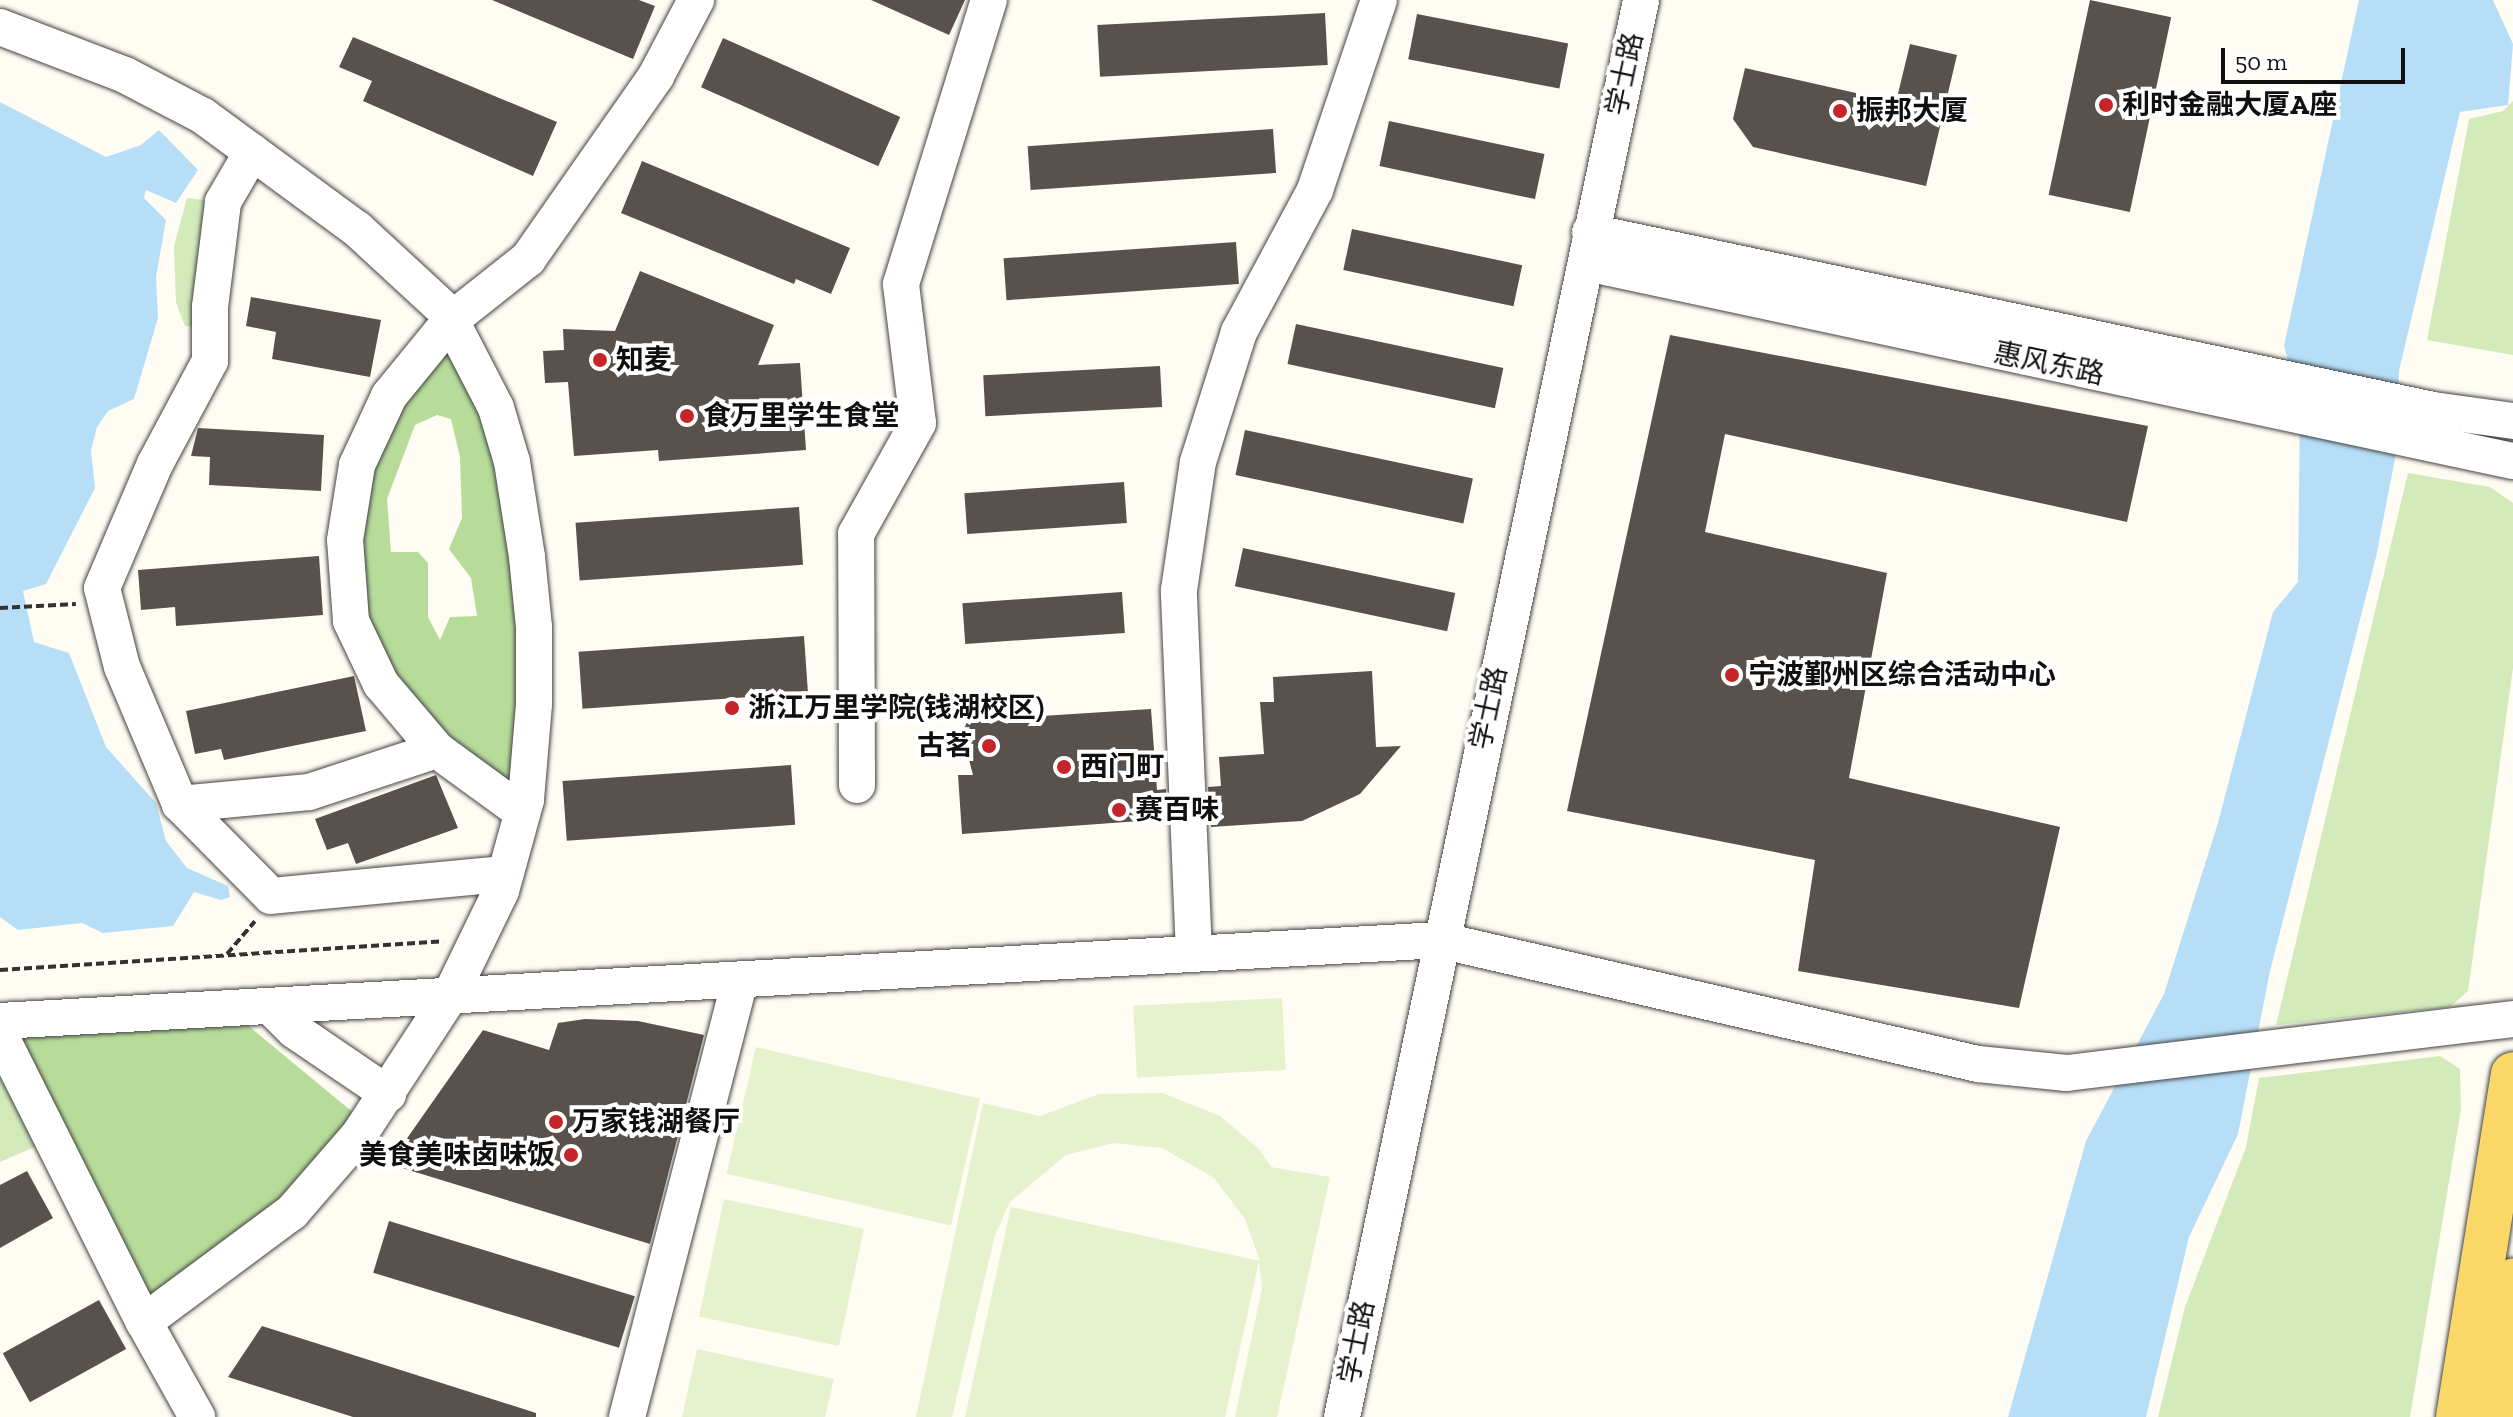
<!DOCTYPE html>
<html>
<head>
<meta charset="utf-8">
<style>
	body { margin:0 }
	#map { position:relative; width:2513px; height:1417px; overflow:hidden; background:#fffdf3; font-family:"Zilla Slab","Noto Sans SC",serif }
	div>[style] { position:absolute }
	.green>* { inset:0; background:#d3ebbb }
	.forest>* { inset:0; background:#b7dc9a }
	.pitch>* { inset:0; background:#e5f2cd; transform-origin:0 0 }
	.water>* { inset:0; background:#b6def7 }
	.building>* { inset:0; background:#59514c; transform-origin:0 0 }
	.path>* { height:4px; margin-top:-2px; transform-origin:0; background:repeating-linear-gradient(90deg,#323232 0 8px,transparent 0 12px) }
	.roads { filter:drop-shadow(0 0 2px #434343) drop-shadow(0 0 2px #434343) }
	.minor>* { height:36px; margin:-18px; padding:0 18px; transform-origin:18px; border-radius:18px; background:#fff }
	.major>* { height:44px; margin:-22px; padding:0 22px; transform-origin:22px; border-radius:22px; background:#fad868 }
	.dots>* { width:22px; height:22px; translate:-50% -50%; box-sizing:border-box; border:4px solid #fff; border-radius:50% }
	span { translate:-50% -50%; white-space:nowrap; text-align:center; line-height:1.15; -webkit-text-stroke:8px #fff; paint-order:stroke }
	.street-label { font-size:28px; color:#101010 }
	.poi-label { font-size:28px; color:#101010; font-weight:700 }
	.left { translate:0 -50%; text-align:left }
	.right { translate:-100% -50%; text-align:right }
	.scale { position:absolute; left:2221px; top:48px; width:184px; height:36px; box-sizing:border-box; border:4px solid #101010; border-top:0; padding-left:10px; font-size:24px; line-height:28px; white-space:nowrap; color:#101010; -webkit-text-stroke:6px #fff; paint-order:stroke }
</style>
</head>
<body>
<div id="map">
	<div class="green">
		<i style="clip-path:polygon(2513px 101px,2513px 355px,2427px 340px,2469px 119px,2503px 111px)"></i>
		<i style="clip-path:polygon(187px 198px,223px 202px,210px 329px,185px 326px,176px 303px,174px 246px)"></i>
		<i style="clip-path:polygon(2408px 473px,2490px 487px,2513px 503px,2513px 668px,2468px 991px,2450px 1007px,2276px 1025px)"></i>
		<i style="clip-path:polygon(0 1048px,48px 1141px,0 1162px)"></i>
		<i style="clip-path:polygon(2440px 1056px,2460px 1069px,2461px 1109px,2410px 1417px,2158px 1417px,2185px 1307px,2246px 1147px,2259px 1078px)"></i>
	</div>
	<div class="forest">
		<i style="clip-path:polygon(evenodd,453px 330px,470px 362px,525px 584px,519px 802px,383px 682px,349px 542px,359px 470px,453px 330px,437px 415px,451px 419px,460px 457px,462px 518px,449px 549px,471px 578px,477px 616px,450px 617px,440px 640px,428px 617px,428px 563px,418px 552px,391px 552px,387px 499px,415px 425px,437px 415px)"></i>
		<i style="clip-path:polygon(245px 1023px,361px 1119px,294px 1197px,146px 1307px,11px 1037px)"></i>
	</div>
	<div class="pitch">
		<i style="left:1282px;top:998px;width:72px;height:149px;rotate:87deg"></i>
		<i style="left:756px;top:1047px;width:230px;height:130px;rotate:13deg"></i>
		<i style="clip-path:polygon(1163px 1093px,1220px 1116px,1259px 1149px,1271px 1167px,1330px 1177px,1277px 1417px,1235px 1417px,1262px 1288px,1259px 1261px,1225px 1417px,965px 1417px,1011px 1207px,1260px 1261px,1245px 1219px,1214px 1178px,1162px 1148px,1114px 1143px,1066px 1155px,1010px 1202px,995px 1235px,952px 1417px,916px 1417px,983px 1103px,1040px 1116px,1099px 1094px)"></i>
		<i style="left:724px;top:1199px;width:143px;height:120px;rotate:12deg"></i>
		<i style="clip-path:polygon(697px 1349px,834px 1379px,825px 1417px,682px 1417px)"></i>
	</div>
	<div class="water">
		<i style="clip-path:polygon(2359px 0,2493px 0,2513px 44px,2508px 105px,2460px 112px,2399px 371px,2397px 448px,2376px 557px,2270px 971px,2238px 1134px,2189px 1237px,2146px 1417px,2008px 1417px,2086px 1141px,2164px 994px,2218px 823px,2273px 612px,2298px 582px,2300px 401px,2284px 346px)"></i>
		<i style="clip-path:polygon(0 102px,106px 157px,141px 145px,159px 130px,198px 170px,176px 203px,146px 190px,144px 198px,166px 220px,156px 277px,158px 318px,134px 399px,108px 411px,97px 427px,91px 450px,95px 488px,46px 584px,23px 591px,34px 642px,69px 653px,106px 747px,156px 803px,166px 841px,187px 868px,228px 886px,230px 897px,221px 900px,194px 892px,173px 926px,103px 933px,82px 923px,18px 930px,0 917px)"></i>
	</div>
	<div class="building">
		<i style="clip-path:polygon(492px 0,639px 0,655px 6px,633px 59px)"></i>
		<i style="clip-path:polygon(871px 0,965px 0,949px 35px)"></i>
		<i style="left:2090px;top:0;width:83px;height:199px;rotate:12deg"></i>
		<i style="left:1325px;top:13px;width:52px;height:228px;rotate:87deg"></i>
		<i style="left:1417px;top:14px;width:154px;height:46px;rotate:11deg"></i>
		<i style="clip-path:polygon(353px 37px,557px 122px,533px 176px,363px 101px,372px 81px,339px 67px)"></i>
		<i style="left:723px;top:38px;width:194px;height:54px;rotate:24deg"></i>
		<i style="clip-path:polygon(1910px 44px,1957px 55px,1926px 186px,1753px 147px,1733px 119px,1745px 68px,1896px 102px)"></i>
		<i style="left:1389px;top:121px;width:159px;height:46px;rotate:12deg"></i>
		<i style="left:1273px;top:129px;width:44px;height:246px;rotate:86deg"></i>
		<i style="clip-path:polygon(642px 161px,850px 248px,831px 294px,796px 279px,794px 284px,621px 213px)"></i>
		<i style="left:1352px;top:229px;width:174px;height:42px;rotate:12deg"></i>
		<i style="left:1236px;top:242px;width:42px;height:233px;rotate:86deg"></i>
		<i style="clip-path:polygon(640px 271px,774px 325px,758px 365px,800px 363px,806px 450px,659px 461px,658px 450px,574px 456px,568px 382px,545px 383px,543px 351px,564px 350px,563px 329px,615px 331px)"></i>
		<i style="clip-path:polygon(251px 297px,381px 320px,370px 377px,272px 359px,276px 332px,246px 326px)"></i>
		<i style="left:1296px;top:324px;width:212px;height:41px;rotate:12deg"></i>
		<i style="clip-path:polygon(1670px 335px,2148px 426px,2127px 522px,1725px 434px,1705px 532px,1887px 573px,1849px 778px,2060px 827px,2019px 1008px,1798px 971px,1815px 860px,1567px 811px)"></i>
		<i style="left:1160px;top:366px;width:41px;height:177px;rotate:87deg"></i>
		<i style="clip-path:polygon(198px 428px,324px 435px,321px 491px,209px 485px,210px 457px,191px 456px)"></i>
		<i style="left:1245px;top:430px;width:233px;height:46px;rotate:12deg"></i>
		<i style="left:1124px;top:482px;width:41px;height:160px;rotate:86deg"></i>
		<i style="left:799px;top:507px;width:58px;height:224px;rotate:86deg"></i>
		<i style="left:1243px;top:548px;width:217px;height:39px;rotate:12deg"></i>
		<i style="clip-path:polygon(319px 556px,323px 615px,176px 626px,175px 607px,141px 610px,138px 570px)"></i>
		<i style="left:1122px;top:592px;width:41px;height:160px;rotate:86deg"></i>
		<i style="left:804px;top:636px;width:57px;height:226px;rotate:86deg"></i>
		<i style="clip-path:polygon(1372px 671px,1376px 747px,1401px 746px,1360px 794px,1302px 821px,1211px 827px,1208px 787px,1221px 786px,1219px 757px,1264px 754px,1260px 702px,1274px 702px,1273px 677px)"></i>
		<i style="clip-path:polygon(354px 676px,366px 731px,224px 760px,221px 749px,195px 754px,186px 711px)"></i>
		<i style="clip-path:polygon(1000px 704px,1026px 717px,1151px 709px,1157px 790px,1166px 789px,1167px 819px,962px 834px,958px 775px,973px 775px,962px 733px,969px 718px,982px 708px)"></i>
		<i style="left:791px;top:765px;width:60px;height:229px;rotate:86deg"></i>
		<i style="clip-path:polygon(436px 775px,458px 828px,356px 864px,348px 843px,327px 850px,315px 819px)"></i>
		<i style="clip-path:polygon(585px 1019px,638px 1021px,704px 1035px,650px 1244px,389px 1164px,483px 1030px,549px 1050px,558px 1023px)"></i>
		<i style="clip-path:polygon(27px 1171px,53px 1218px,0 1248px,0 1185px)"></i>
		<i style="left:389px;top:1221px;width:257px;height:54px;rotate:17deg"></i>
		<i style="left:99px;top:1300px;width:56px;height:110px;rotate:61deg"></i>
		<i style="clip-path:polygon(262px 1326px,536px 1413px,536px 1417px,353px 1417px,228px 1377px)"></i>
	</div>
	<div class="path">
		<i style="left:0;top:608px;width:76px;rotate:-3deg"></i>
		<i style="left:227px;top:954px;width:43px;rotate:-49.7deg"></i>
		<i style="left:0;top:970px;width:444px;rotate:-3.7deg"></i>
	</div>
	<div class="roads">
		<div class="minor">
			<i style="left:0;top:27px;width:134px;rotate:21deg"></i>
			<i style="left:125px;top:75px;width:88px;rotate:27.7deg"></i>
			<i style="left:203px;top:116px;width:191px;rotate:36.3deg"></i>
			<i style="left:357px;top:229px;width:121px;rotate:42.7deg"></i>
			<i style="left:446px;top:311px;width:109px;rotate:62.7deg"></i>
			<i style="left:496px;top:408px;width:56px;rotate:73.5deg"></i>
			<i style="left:512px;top:462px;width:96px;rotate:81deg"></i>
			<i style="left:527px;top:557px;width:70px;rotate:84.3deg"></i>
			<i style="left:534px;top:627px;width:77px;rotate:90deg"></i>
			<i style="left:534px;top:704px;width:96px;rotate:94.8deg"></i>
			<i style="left:526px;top:800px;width:94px;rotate:105.4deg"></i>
			<i style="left:501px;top:891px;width:117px;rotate:115.9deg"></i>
			<i style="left:450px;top:996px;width:166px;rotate:123.2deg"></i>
			<i style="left:359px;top:1135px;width:102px;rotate:131deg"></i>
			<i style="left:292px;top:1212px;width:184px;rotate:143.4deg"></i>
			<i style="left:1590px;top:232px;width:862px;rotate:11.92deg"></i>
			<i style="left:2433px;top:410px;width:81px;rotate:7.8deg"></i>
			<i style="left:1586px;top:263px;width:948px;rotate:12.06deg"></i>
			<i style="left:437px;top:750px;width:135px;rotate:161.8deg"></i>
			<i style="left:309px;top:792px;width:130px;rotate:174.7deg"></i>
			<i style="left:180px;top:804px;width:129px;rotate:45.3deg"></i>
			<i style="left:271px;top:896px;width:235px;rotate:-5.4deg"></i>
			<i style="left:857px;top:785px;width:251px;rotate:-90.2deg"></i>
			<i style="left:856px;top:534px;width:127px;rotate:-60.8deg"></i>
			<i style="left:918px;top:423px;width:140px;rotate:-97deg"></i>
			<i style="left:901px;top:284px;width:297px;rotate:-72.8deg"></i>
			<i style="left:180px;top:804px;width:149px;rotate:-112.9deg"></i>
			<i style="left:122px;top:667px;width:81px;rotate:-104.2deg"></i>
			<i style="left:102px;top:588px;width:135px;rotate:-66.9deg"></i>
			<i style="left:155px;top:464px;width:117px;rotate:-61.9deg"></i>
			<i style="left:210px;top:361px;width:54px;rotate:-90deg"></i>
			<i style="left:210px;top:307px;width:106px;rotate:-82.9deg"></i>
			<i style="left:223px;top:202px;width:58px;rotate:-59.9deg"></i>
			<i style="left:522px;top:812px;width:105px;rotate:-143.9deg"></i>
			<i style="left:437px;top:750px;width:87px;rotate:-130.3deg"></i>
			<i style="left:381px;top:684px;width:70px;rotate:-115.5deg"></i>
			<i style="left:351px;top:621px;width:81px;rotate:-94.2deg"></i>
			<i style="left:345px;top:540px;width:76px;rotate:-80.9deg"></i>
			<i style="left:357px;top:465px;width:76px;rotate:-65.1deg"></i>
			<i style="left:389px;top:396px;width:98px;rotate:-50.8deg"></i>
			<i style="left:451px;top:320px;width:98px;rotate:-38.4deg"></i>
			<i style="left:528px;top:259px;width:223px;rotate:-55deg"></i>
			<i style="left:656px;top:76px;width:86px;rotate:-62.2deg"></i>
			<i style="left:1194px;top:954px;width:364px;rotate:-92.4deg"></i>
			<i style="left:1179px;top:590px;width:129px;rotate:-81.6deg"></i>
			<i style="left:1198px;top:462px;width:136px;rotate:-72.5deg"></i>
			<i style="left:1239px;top:332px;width:161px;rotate:-61.8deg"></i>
			<i style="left:1315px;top:190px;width:200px;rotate:-71.4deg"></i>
			<i style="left:270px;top:1006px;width:34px;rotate:45deg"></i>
			<i style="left:294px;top:1030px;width:114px;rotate:34.2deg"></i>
			<i style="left:0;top:1021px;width:1441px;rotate:-3.22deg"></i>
			<i style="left:1439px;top:940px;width:553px;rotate:12.96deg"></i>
			<i style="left:1978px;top:1064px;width:89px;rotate:5.8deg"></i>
			<i style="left:2067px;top:1073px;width:449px;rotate:-6.9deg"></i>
			<i style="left:0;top:1035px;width:321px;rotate:63.4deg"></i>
			<i style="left:144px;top:1322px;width:109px;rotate:60.8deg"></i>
			<i style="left:627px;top:1417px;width:451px;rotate:-75.5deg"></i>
			<i style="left:1342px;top:1417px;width:1448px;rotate:-78.08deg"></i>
		</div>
		<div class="major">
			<i style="left:2458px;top:1417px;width:347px;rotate:-80.9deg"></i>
			<i style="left:2492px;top:1417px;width:138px;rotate:-81.2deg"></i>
		</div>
	</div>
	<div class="dots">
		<i style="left:2106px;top:105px;background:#c4242a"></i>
		<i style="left:1840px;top:111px;background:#c4242a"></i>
		<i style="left:600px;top:360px;background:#c4242a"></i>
		<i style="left:687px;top:416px;background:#c4242a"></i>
		<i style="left:1732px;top:675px;background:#c4242a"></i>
		<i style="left:732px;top:708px;background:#c4242a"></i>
		<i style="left:989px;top:746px;background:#c4242a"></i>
		<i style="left:1064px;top:767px;background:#c4242a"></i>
		<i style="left:1119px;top:810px;background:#c4242a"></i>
		<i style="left:556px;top:1122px;background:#c4242a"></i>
		<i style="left:571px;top:1155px;background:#c4242a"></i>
	</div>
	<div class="street-label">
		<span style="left:1625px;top:74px;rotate:-78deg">学士路</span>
		<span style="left:2049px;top:364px;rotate:12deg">惠风东路</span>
		<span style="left:1489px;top:708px;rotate:-78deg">学士路</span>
		<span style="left:1357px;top:1342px;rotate:-79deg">学士路</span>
	</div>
	<div class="poi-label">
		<span class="left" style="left:2122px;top:105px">利时金融大厦A座</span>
		<span class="left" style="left:1856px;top:111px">振邦大厦</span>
		<span class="left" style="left:616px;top:360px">知麦</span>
		<span class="left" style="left:703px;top:416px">食万里学生食堂</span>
		<span class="left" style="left:1748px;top:675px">宁波鄞州区综合活动中心</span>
		<span class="left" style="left:748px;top:708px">浙江万里学院(钱湖校区)</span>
		<span class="right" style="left:973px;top:746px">古茗</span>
		<span class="left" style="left:1080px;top:767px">西门町</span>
		<span class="left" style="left:1135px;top:810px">赛百味</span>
		<span class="left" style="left:572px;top:1122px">万家钱湖餐厅</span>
		<span class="right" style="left:555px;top:1155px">美食美味卤味饭</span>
	</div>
	<div class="scale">50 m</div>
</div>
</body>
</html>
